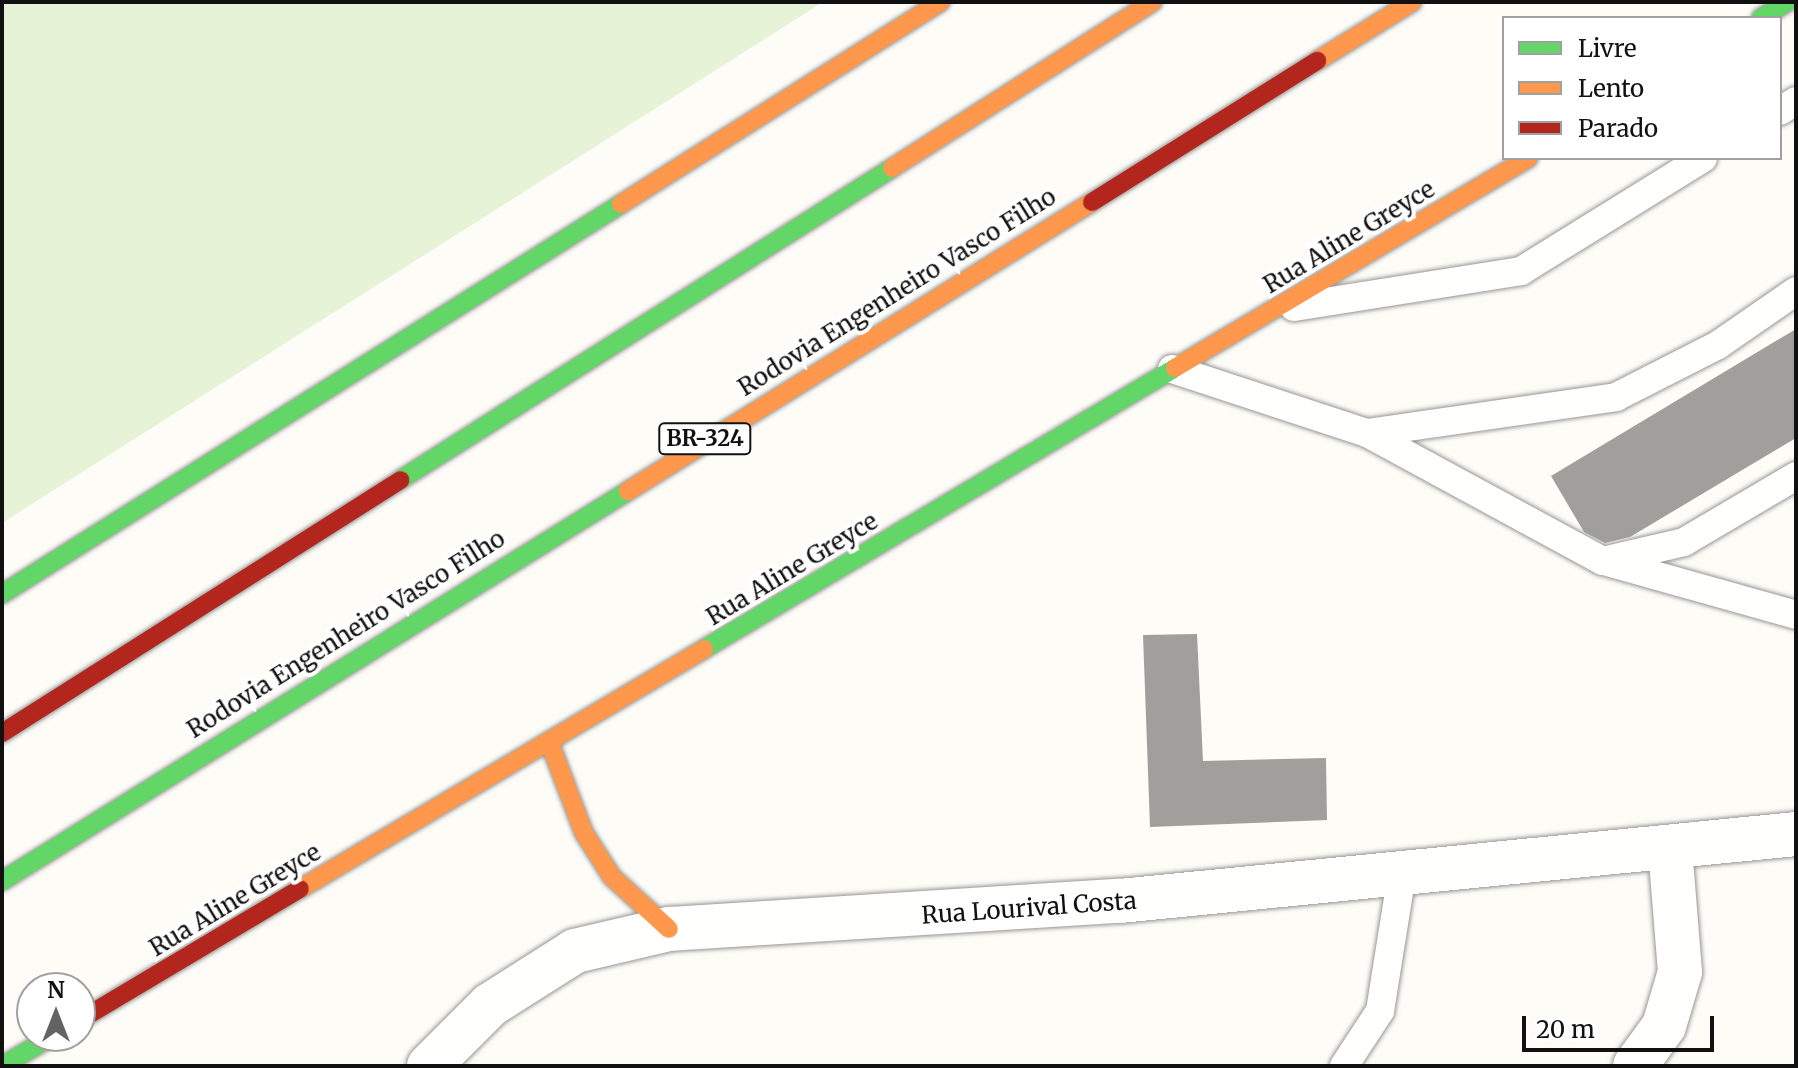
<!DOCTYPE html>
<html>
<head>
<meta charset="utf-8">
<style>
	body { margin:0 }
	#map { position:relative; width:1798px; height:1068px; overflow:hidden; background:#fdfcf7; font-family:Merriweather,serif }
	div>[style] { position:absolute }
	.green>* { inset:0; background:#e7f3d7 }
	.building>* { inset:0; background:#a19f9c }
	.roads { filter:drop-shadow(0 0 2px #979795) drop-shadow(0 0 2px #979795) }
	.lane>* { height:28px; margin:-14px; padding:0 14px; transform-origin:14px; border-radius:14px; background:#fffffe }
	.street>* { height:44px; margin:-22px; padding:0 22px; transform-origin:22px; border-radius:22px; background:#fffffe }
	.fast>* { height:18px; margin:-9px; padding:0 9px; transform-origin:9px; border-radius:9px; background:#63d668 }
	.slow>* { height:18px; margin:-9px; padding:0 9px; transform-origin:9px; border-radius:9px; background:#ff974d }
	.jam>* { height:18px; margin:-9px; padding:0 9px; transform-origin:9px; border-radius:9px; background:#b3261e }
	span { translate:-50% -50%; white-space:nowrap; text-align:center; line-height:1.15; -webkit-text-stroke:8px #fff; paint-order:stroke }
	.shield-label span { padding:2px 6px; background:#fff; border:2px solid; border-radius:6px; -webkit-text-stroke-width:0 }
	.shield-label { font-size:22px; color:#111; font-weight:700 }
	.street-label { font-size:24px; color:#111 }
	.frame { position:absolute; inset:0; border:4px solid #111; pointer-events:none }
	.legend { position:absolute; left:1502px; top:16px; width:280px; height:144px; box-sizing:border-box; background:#fff; border:2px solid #a0a0a0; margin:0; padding:10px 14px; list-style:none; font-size:24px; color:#111 }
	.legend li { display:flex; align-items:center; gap:16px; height:40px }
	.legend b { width:40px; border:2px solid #a0a0a0 }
	.north { position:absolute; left:16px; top:972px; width:80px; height:80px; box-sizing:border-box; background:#fff; border:2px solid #a0a0a0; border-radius:50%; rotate:0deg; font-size:22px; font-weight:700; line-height:32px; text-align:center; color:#111 }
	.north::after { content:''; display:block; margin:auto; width:28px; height:36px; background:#646362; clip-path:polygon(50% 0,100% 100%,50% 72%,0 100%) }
	.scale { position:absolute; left:1522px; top:1016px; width:192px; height:36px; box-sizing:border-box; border:4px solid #111; border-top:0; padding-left:10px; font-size:24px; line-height:28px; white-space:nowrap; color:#111; -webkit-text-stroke:6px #fff; paint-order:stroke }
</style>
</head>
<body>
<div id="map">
	<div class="green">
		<i style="clip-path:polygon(2px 2px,823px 2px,2px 523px)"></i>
	</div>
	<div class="building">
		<i style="clip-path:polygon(1796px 329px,1796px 438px,1630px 537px,1605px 543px,1584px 532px,1551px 476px)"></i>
		<i style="clip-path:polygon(1197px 634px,1203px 761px,1326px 758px,1327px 820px,1150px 827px,1143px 635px)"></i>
	</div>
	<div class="roads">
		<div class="lane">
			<i style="left:1780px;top:111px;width:19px;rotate:-32deg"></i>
			<i style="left:1294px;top:307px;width:230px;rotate:-9deg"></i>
			<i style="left:1521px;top:271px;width:214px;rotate:-31.8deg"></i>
			<i style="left:1172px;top:369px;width:205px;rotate:18.2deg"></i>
			<i style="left:1367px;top:433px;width:252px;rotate:-8.2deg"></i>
			<i style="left:1616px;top:397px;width:114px;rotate:-27deg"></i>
			<i style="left:1718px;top:345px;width:95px;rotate:-34.7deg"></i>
			<i style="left:1367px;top:433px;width:268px;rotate:28.5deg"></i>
			<i style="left:1603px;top:561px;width:83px;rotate:-13.2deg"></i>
			<i style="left:1684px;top:542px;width:130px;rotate:-30.5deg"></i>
			<i style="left:1604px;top:561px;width:199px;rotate:15.7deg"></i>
			<i style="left:1344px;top:1066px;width:66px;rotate:-56.8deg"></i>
			<i style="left:1380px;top:1011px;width:140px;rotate:-80.9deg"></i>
		</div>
		<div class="street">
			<i style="left:429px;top:1066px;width:86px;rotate:-45deg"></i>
			<i style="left:490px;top:1005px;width:101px;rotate:-32.4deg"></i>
			<i style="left:575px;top:951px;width:97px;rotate:-13.2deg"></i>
			<i style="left:669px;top:929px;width:452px;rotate:-3.6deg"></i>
			<i style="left:1120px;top:901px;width:679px;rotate:-5.66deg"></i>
			<i style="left:1635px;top:1066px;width:49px;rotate:-54.1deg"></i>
			<i style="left:1664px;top:1026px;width:56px;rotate:-73.5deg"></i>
			<i style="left:1680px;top:972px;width:125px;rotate:-94.6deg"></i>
		</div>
		<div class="fast">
			<i style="left:1761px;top:18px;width:31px;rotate:-31deg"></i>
			<i style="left:400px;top:480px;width:583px;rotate:-32.38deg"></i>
			<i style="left:2px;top:594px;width:732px;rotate:-32.21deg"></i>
			<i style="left:704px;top:649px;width:548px;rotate:-30.82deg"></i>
			<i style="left:2px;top:881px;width:738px;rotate:-31.92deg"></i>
			<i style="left:2px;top:1066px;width:59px;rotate:-30.5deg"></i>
		</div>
		<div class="slow">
			<i style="left:1317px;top:61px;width:112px;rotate:-31.8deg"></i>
			<i style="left:892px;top:168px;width:309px;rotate:-32.5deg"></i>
			<i style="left:621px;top:204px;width:378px;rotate:-32.3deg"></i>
			<i style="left:1175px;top:368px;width:411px;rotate:-30.7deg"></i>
			<i style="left:628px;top:491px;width:547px;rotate:-31.92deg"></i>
			<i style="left:549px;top:741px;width:98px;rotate:69.2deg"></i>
			<i style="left:584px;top:833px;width:52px;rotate:57.5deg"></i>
			<i style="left:612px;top:877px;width:77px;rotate:42.4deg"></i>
			<i style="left:300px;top:889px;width:470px;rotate:-30.7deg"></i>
		</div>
		<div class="jam">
			<i style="left:1092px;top:202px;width:266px;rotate:-32.1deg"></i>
			<i style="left:2px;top:733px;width:472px;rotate:-32.4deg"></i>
			<i style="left:80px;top:1020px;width:256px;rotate:-30.8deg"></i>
		</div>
	</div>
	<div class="shield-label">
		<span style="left:705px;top:439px">BR-324</span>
	</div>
	<div class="street-label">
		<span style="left:1349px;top:237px;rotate:-31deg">Rua Aline Greyce</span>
		<span style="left:897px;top:292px;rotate:-32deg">Rodovia Engenheiro Vasco Filho</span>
		<span style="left:792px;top:569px;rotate:-31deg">Rua Aline Greyce</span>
		<span style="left:346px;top:634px;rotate:-32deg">Rodovia Engenheiro Vasco Filho</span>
		<span style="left:235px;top:900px;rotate:-31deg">Rua Aline Greyce</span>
		<span style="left:1029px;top:908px;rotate:-4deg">Rua Lourival Costa</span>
	</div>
	<div class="frame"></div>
	<ul class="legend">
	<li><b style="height:10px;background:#63d668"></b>Livre</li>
	<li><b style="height:10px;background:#ff974d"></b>Lento</li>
	<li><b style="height:10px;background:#b3261e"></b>Parado</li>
	</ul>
	<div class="north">N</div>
	<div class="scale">20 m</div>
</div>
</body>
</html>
